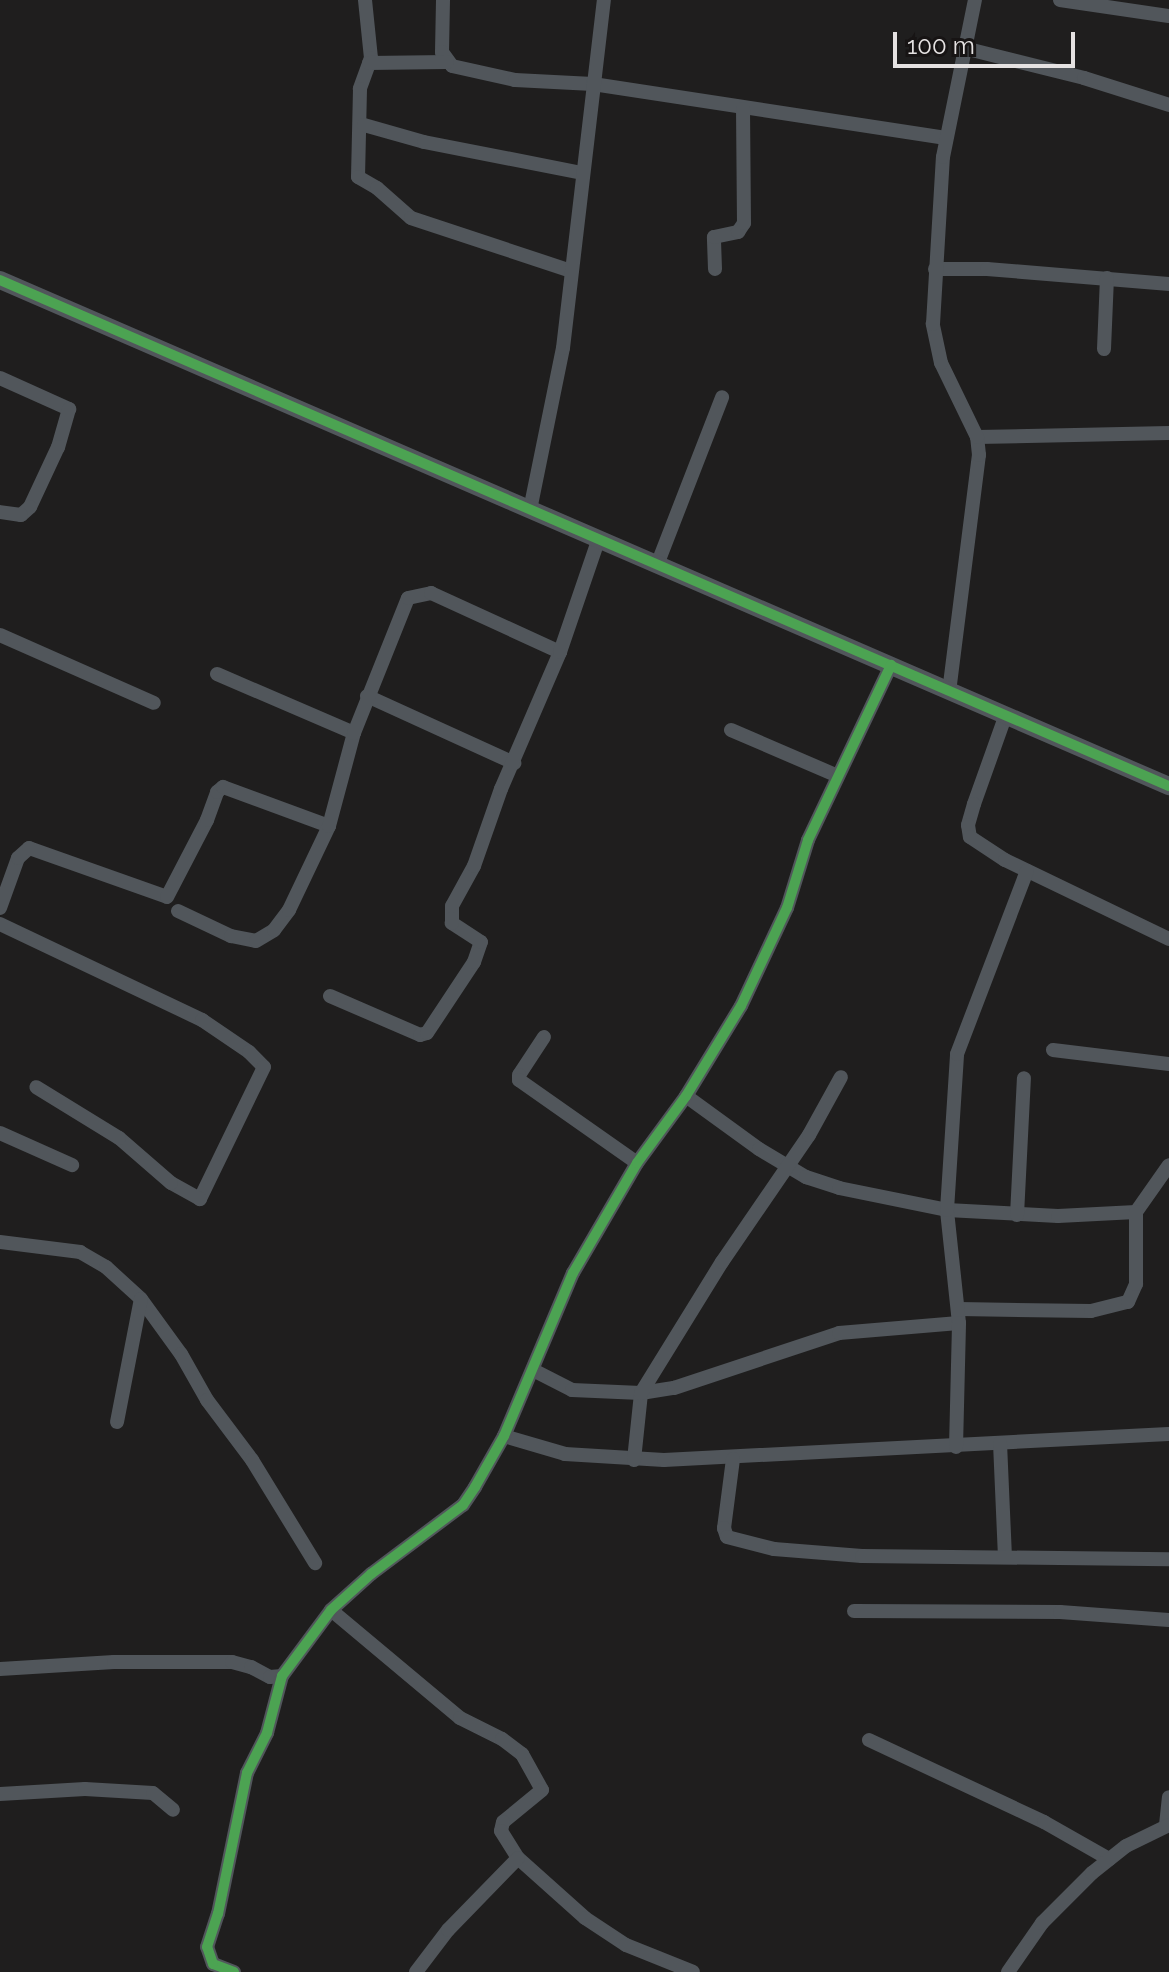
<!DOCTYPE html>
<html>
<head>
<meta charset="utf-8">
<style>
	body { margin:0 }
	#map { position:relative; width:1169px; height:1972px; overflow:hidden; background:#1f1e1e; font-family:Raleway,sans-serif }
	div>[style] { position:absolute }
	.minor>* { height:14px; margin:-7px; padding:0 7px; transform-origin:7px; border-radius:7px; background:#51565b }
	.tertiary>* { height:18px; margin:-9px; padding:0 9px; transform-origin:9px; border-radius:9px; background:#51565b }
	.cycleway>* { height:10px; margin:-5px; padding:0 5px; transform-origin:5px; border-radius:5px; background:#4ca352 }
	span { translate:-50% -50%; white-space:nowrap; text-align:center; line-height:1.15; -webkit-text-stroke:8px #171414; paint-order:stroke }
	.scale { position:absolute; left:893px; top:32px; width:182px; height:36px; box-sizing:border-box; border:4px solid #e5e2e2; border-top:0; padding-left:10px; font-size:24px; line-height:28px; white-space:nowrap; color:#e5e2e2; -webkit-text-stroke:6px #171414; paint-order:stroke }
</style>
</head>
<body>
<div id="map">
	<div class="minor">
		<i style="left:365px;top:0;width:58px;rotate:84.1deg"></i>
		<i style="left:371px;top:58px;width:33px;rotate:110deg"></i>
		<i style="left:360px;top:89px;width:88px;rotate:91.3deg"></i>
		<i style="left:358px;top:177px;width:22px;rotate:30deg"></i>
		<i style="left:377px;top:188px;width:45px;rotate:41.4deg"></i>
		<i style="left:411px;top:218px;width:169px;rotate:18.3deg"></i>
		<i style="left:443px;top:0;width:52px;rotate:91.1deg"></i>
		<i style="left:442px;top:52px;width:17px;rotate:54deg"></i>
		<i style="left:452px;top:66px;width:65px;rotate:12.5deg"></i>
		<i style="left:515px;top:80px;width:78px;rotate:2.9deg"></i>
		<i style="left:593px;top:84px;width:357px;rotate:8.7deg"></i>
		<i style="left:1060px;top:0;width:110px;rotate:8.4deg"></i>
		<i style="left:964px;top:48px;width:124px;rotate:14deg"></i>
		<i style="left:1084px;top:78px;width:89px;rotate:17.6deg"></i>
		<i style="left:369px;top:63px;width:78px;rotate:-0.7deg"></i>
		<i style="left:364px;top:125px;width:62px;rotate:15.8deg"></i>
		<i style="left:424px;top:142px;width:161px;rotate:11.1deg"></i>
		<i style="left:715px;top:269px;width:32px;rotate:-92deg"></i>
		<i style="left:714px;top:237px;width:25px;rotate:-12deg"></i>
		<i style="left:738px;top:232px;width:11px;rotate:-56deg"></i>
		<i style="left:744px;top:223px;width:114px;rotate:-90.5deg"></i>
		<i style="left:935px;top:269px;width:52px"></i>
		<i style="left:987px;top:269px;width:183px;rotate:4.7deg"></i>
		<i style="left:1104px;top:349px;width:71px;rotate:-87.6deg"></i>
		<i style="left:0;top:378px;width:76px;rotate:24.2deg"></i>
		<i style="left:69px;top:409px;width:40px;rotate:106deg"></i>
		<i style="left:58px;top:447px;width:66px;rotate:115deg"></i>
		<i style="left:30px;top:507px;width:12px;rotate:138deg"></i>
		<i style="left:21px;top:515px;width:21px;rotate:-172deg"></i>
		<i style="left:977px;top:437px;width:192px;rotate:-1.2deg"></i>
		<i style="left:530px;top:510px;width:165px;rotate:-78.5deg"></i>
		<i style="left:563px;top:348px;width:350px;rotate:-83.3deg"></i>
		<i style="left:657px;top:565px;width:180px;rotate:-68.8deg"></i>
		<i style="left:0;top:635px;width:168px;rotate:23.8deg"></i>
		<i style="left:217px;top:674px;width:149px;rotate:23.3deg"></i>
		<i style="left:949px;top:692px;width:239px;rotate:-82.8deg"></i>
		<i style="left:979px;top:455px;width:18px;rotate:-96deg"></i>
		<i style="left:977px;top:437px;width:82px;rotate:-115.9deg"></i>
		<i style="left:941px;top:363px;width:40px;rotate:-102deg"></i>
		<i style="left:933px;top:324px;width:167px;rotate:-86.6deg"></i>
		<i style="left:943px;top:157px;width:160px;rotate:-78.5deg"></i>
		<i style="left:367px;top:696px;width:162px;rotate:24.5deg"></i>
		<i style="left:1005px;top:717px;width:92px;rotate:109.6deg"></i>
		<i style="left:974px;top:804px;width:22px;rotate:106deg"></i>
		<i style="left:968px;top:825px;width:12px;rotate:81deg"></i>
		<i style="left:970px;top:837px;width:42px;rotate:33.3deg"></i>
		<i style="left:1005px;top:860px;width:182px;rotate:25.7deg"></i>
		<i style="left:731px;top:730px;width:116px;rotate:23.3deg"></i>
		<i style="left:0;top:908px;width:53px;rotate:-70.2deg"></i>
		<i style="left:18px;top:858px;width:15px;rotate:-42deg"></i>
		<i style="left:29px;top:848px;width:146px;rotate:19.5deg"></i>
		<i style="left:167px;top:897px;width:87px;rotate:-62.5deg"></i>
		<i style="left:207px;top:820px;width:30px;rotate:-70deg"></i>
		<i style="left:217px;top:792px;width:8px;rotate:-40deg"></i>
		<i style="left:223px;top:787px;width:113px;rotate:20.2deg"></i>
		<i style="left:178px;top:911px;width:59px;rotate:25.3deg"></i>
		<i style="left:231px;top:936px;width:25px;rotate:11deg"></i>
		<i style="left:256px;top:941px;width:21px;rotate:-31deg"></i>
		<i style="left:274px;top:930px;width:25px;rotate:-53deg"></i>
		<i style="left:289px;top:910px;width:93px;rotate:-64.5deg"></i>
		<i style="left:329px;top:826px;width:96px;rotate:-75deg"></i>
		<i style="left:354px;top:733px;width:145px;rotate:-68.2deg"></i>
		<i style="left:408px;top:598px;width:24px;rotate:-12deg"></i>
		<i style="left:431px;top:593px;width:142px;rotate:24.6deg"></i>
		<i style="left:0;top:924px;width:224px;rotate:25.4deg"></i>
		<i style="left:202px;top:1020px;width:57px;rotate:34.2deg"></i>
		<i style="left:249px;top:1052px;width:21px;rotate:45deg"></i>
		<i style="left:264px;top:1067px;width:147px;rotate:115.9deg"></i>
		<i style="left:200px;top:1199px;width:33px;rotate:-151deg"></i>
		<i style="left:171px;top:1183px;width:69px;rotate:-139.1deg"></i>
		<i style="left:119px;top:1138px;width:97px;rotate:-148.4deg"></i>
		<i style="left:330px;top:996px;width:98px;rotate:23.4deg"></i>
		<i style="left:420px;top:1035px;width:7px;rotate:-16deg"></i>
		<i style="left:427px;top:1033px;width:85px;rotate:-56.5deg"></i>
		<i style="left:474px;top:962px;width:21px;rotate:-71deg"></i>
		<i style="left:481px;top:942px;width:35px;rotate:-147deg"></i>
		<i style="left:452px;top:923px;width:17px;rotate:-90deg"></i>
		<i style="left:452px;top:906px;width:46px;rotate:-61.2deg"></i>
		<i style="left:474px;top:866px;width:82px;rotate:-70.7deg"></i>
		<i style="left:501px;top:789px;width:149px;rotate:-66.7deg"></i>
		<i style="left:560px;top:652px;width:117px;rotate:-71.1deg"></i>
		<i style="left:544px;top:1037px;width:45px;rotate:123.3deg"></i>
		<i style="left:519px;top:1075px;width:5px;rotate:90deg"></i>
		<i style="left:519px;top:1080px;width:144px;rotate:35.1deg"></i>
		<i style="left:1053px;top:1050px;width:117px;rotate:6.9deg"></i>
		<i style="left:686px;top:1096px;width:90px;rotate:36deg"></i>
		<i style="left:759px;top:1149px;width:55px;rotate:30.8deg"></i>
		<i style="left:806px;top:1177px;width:35px;rotate:18deg"></i>
		<i style="left:839px;top:1188px;width:110px;rotate:11.5deg"></i>
		<i style="left:947px;top:1210px;width:111px;rotate:3.1deg"></i>
		<i style="left:1058px;top:1216px;width:78px;rotate:-2.9deg"></i>
		<i style="left:1136px;top:1212px;width:57px;rotate:-54.9deg"></i>
		<i style="left:0;top:1133px;width:79px;rotate:24deg"></i>
		<i style="left:1017px;top:1215px;width:137px;rotate:-87.1deg"></i>
		<i style="left:0;top:1242px;width:81px;rotate:7.1deg"></i>
		<i style="left:80px;top:1252px;width:30px;rotate:30deg"></i>
		<i style="left:106px;top:1267px;width:47px;rotate:42.4deg"></i>
		<i style="left:141px;top:1299px;width:68px;rotate:54deg"></i>
		<i style="left:181px;top:1354px;width:53px;rotate:60.5deg"></i>
		<i style="left:207px;top:1400px;width:75px;rotate:53.1deg"></i>
		<i style="left:252px;top:1460px;width:121px;rotate:58.5deg"></i>
		<i style="left:959px;top:1309px;width:132px;rotate:0.9deg"></i>
		<i style="left:1091px;top:1311px;width:38px;rotate:-14deg"></i>
		<i style="left:1128px;top:1302px;width:20px;rotate:-66deg"></i>
		<i style="left:1136px;top:1284px;width:72px;rotate:-90deg"></i>
		<i style="left:533px;top:1370px;width:44px;rotate:27.1deg"></i>
		<i style="left:572px;top:1390px;width:69px;rotate:2.5deg"></i>
		<i style="left:641px;top:1393px;width:33px;rotate:-9deg"></i>
		<i style="left:674px;top:1388px;width:174px;rotate:-18.4deg"></i>
		<i style="left:839px;top:1333px;width:120px;rotate:-4.8deg"></i>
		<i style="left:959px;top:1323px;width:114px;rotate:-96.1deg"></i>
		<i style="left:947px;top:1210px;width:156px;rotate:-86.3deg"></i>
		<i style="left:957px;top:1054px;width:196px;rotate:-69.1deg"></i>
		<i style="left:117px;top:1422px;width:125px;rotate:-79deg"></i>
		<i style="left:504px;top:1436px;width:64px;rotate:16.4deg"></i>
		<i style="left:565px;top:1454px;width:99px;rotate:3.5deg"></i>
		<i style="left:664px;top:1460px;width:505px;rotate:-2.95deg"></i>
		<i style="left:1000px;top:1443px;width:113px;rotate:87.5deg"></i>
		<i style="left:956px;top:1447px;width:124px;rotate:-88.6deg"></i>
		<i style="left:733px;top:1459px;width:70px;rotate:97.4deg"></i>
		<i style="left:724px;top:1528px;width:9px;rotate:72deg"></i>
		<i style="left:727px;top:1537px;width:49px;rotate:14.3deg"></i>
		<i style="left:774px;top:1549px;width:88px;rotate:4.5deg"></i>
		<i style="left:862px;top:1556px;width:307px;rotate:0.6deg"></i>
		<i style="left:634px;top:1460px;width:67px;rotate:-84deg"></i>
		<i style="left:641px;top:1393px;width:154px;rotate:-58.3deg"></i>
		<i style="left:722px;top:1262px;width:154px;rotate:-55.6deg"></i>
		<i style="left:809px;top:1135px;width:66px;rotate:-61.1deg"></i>
		<i style="left:331px;top:1610px;width:168px;rotate:39.9deg"></i>
		<i style="left:460px;top:1718px;width:47px;rotate:26.6deg"></i>
		<i style="left:502px;top:1739px;width:25px;rotate:37deg"></i>
		<i style="left:522px;top:1754px;width:41px;rotate:60.9deg"></i>
		<i style="left:542px;top:1790px;width:50px;rotate:140.6deg"></i>
		<i style="left:503px;top:1822px;width:9px;rotate:103deg"></i>
		<i style="left:501px;top:1831px;width:32px;rotate:58deg"></i>
		<i style="left:518px;top:1858px;width:90px;rotate:41.8deg"></i>
		<i style="left:585px;top:1918px;width:49px;rotate:33.4deg"></i>
		<i style="left:626px;top:1945px;width:72px;rotate:21.9deg"></i>
		<i style="left:854px;top:1611px;width:206px;rotate:0.3deg"></i>
		<i style="left:1060px;top:1612px;width:109px;rotate:4.2deg"></i>
		<i style="left:0;top:1669px;width:114px;rotate:-3.5deg"></i>
		<i style="left:114px;top:1662px;width:118px"></i>
		<i style="left:232px;top:1662px;width:20px;rotate:15deg"></i>
		<i style="left:251px;top:1667px;width:21px;rotate:28deg"></i>
		<i style="left:270px;top:1677px;width:12px;rotate:-5deg"></i>
		<i style="left:869px;top:1740px;width:193px;rotate:25.1deg"></i>
		<i style="left:1044px;top:1822px;width:75px;rotate:29.6deg"></i>
		<i style="left:0;top:1794px;width:85px;rotate:-3.4deg"></i>
		<i style="left:85px;top:1789px;width:68px;rotate:3.4deg"></i>
		<i style="left:153px;top:1793px;width:26px;rotate:40deg"></i>
		<i style="left:1166px;top:1825px;width:28px;rotate:-84deg"></i>
		<i style="left:234px;top:1972px;width:22px;rotate:-159deg"></i>
		<i style="left:213px;top:1964px;width:18px;rotate:-109deg"></i>
		<i style="left:207px;top:1947px;width:35px;rotate:-72deg"></i>
		<i style="left:218px;top:1914px;width:144px;rotate:-78.4deg"></i>
		<i style="left:247px;top:1773px;width:45px;rotate:-63.4deg"></i>
		<i style="left:267px;top:1733px;width:59px;rotate:-75.3deg"></i>
		<i style="left:282px;top:1676px;width:82px;rotate:-53.4deg"></i>
		<i style="left:331px;top:1610px;width:54px;rotate:-42deg"></i>
		<i style="left:371px;top:1574px;width:115px;rotate:-36.9deg"></i>
		<i style="left:463px;top:1505px;width:22px;rotate:-56deg"></i>
		<i style="left:475px;top:1487px;width:59px;rotate:-60.4deg"></i>
		<i style="left:504px;top:1436px;width:177px;rotate:-67.1deg"></i>
		<i style="left:573px;top:1273px;width:127px;rotate:-59.8deg"></i>
		<i style="left:637px;top:1163px;width:83px;rotate:-53.8deg"></i>
		<i style="left:686px;top:1096px;width:105px;rotate:-58.6deg"></i>
		<i style="left:741px;top:1006px;width:108px;rotate:-64.9deg"></i>
		<i style="left:787px;top:908px;width:71px;rotate:-72.8deg"></i>
		<i style="left:808px;top:840px;width:194px;rotate:-64.6deg"></i>
		<i style="left:416px;top:1972px;width:53px;rotate:-52.7deg"></i>
		<i style="left:448px;top:1930px;width:100px;rotate:-45.8deg"></i>
		<i style="left:1008px;top:1972px;width:60px;rotate:-55.2deg"></i>
		<i style="left:1042px;top:1923px;width:71px;rotate:-45deg"></i>
		<i style="left:1092px;top:1873px;width:43px;rotate:-38.5deg"></i>
		<i style="left:1126px;top:1846px;width:48px;rotate:-26deg"></i>
	</div>
	<div class="tertiary">
		<i style="left:0;top:280px;width:1274px;rotate:23.41deg"></i>
	</div>
	<div class="cycleway">
		<i style="left:0;top:280px;width:1274px;rotate:23.41deg"></i>
		<i style="left:234px;top:1972px;width:22px;rotate:-159deg"></i>
		<i style="left:213px;top:1964px;width:18px;rotate:-109deg"></i>
		<i style="left:207px;top:1947px;width:35px;rotate:-72deg"></i>
		<i style="left:218px;top:1914px;width:144px;rotate:-78.4deg"></i>
		<i style="left:247px;top:1773px;width:45px;rotate:-63.4deg"></i>
		<i style="left:267px;top:1733px;width:59px;rotate:-75.3deg"></i>
		<i style="left:282px;top:1676px;width:82px;rotate:-53.4deg"></i>
		<i style="left:331px;top:1610px;width:54px;rotate:-42deg"></i>
		<i style="left:371px;top:1574px;width:115px;rotate:-36.9deg"></i>
		<i style="left:463px;top:1505px;width:22px;rotate:-56deg"></i>
		<i style="left:475px;top:1487px;width:59px;rotate:-60.4deg"></i>
		<i style="left:504px;top:1436px;width:177px;rotate:-67.1deg"></i>
		<i style="left:573px;top:1273px;width:127px;rotate:-59.8deg"></i>
		<i style="left:637px;top:1163px;width:83px;rotate:-53.8deg"></i>
		<i style="left:686px;top:1096px;width:105px;rotate:-58.6deg"></i>
		<i style="left:741px;top:1006px;width:108px;rotate:-64.9deg"></i>
		<i style="left:787px;top:908px;width:71px;rotate:-72.8deg"></i>
		<i style="left:808px;top:840px;width:194px;rotate:-64.6deg"></i>
	</div>
	<div class="scale">100 m</div>
</div>
</body>
</html>
